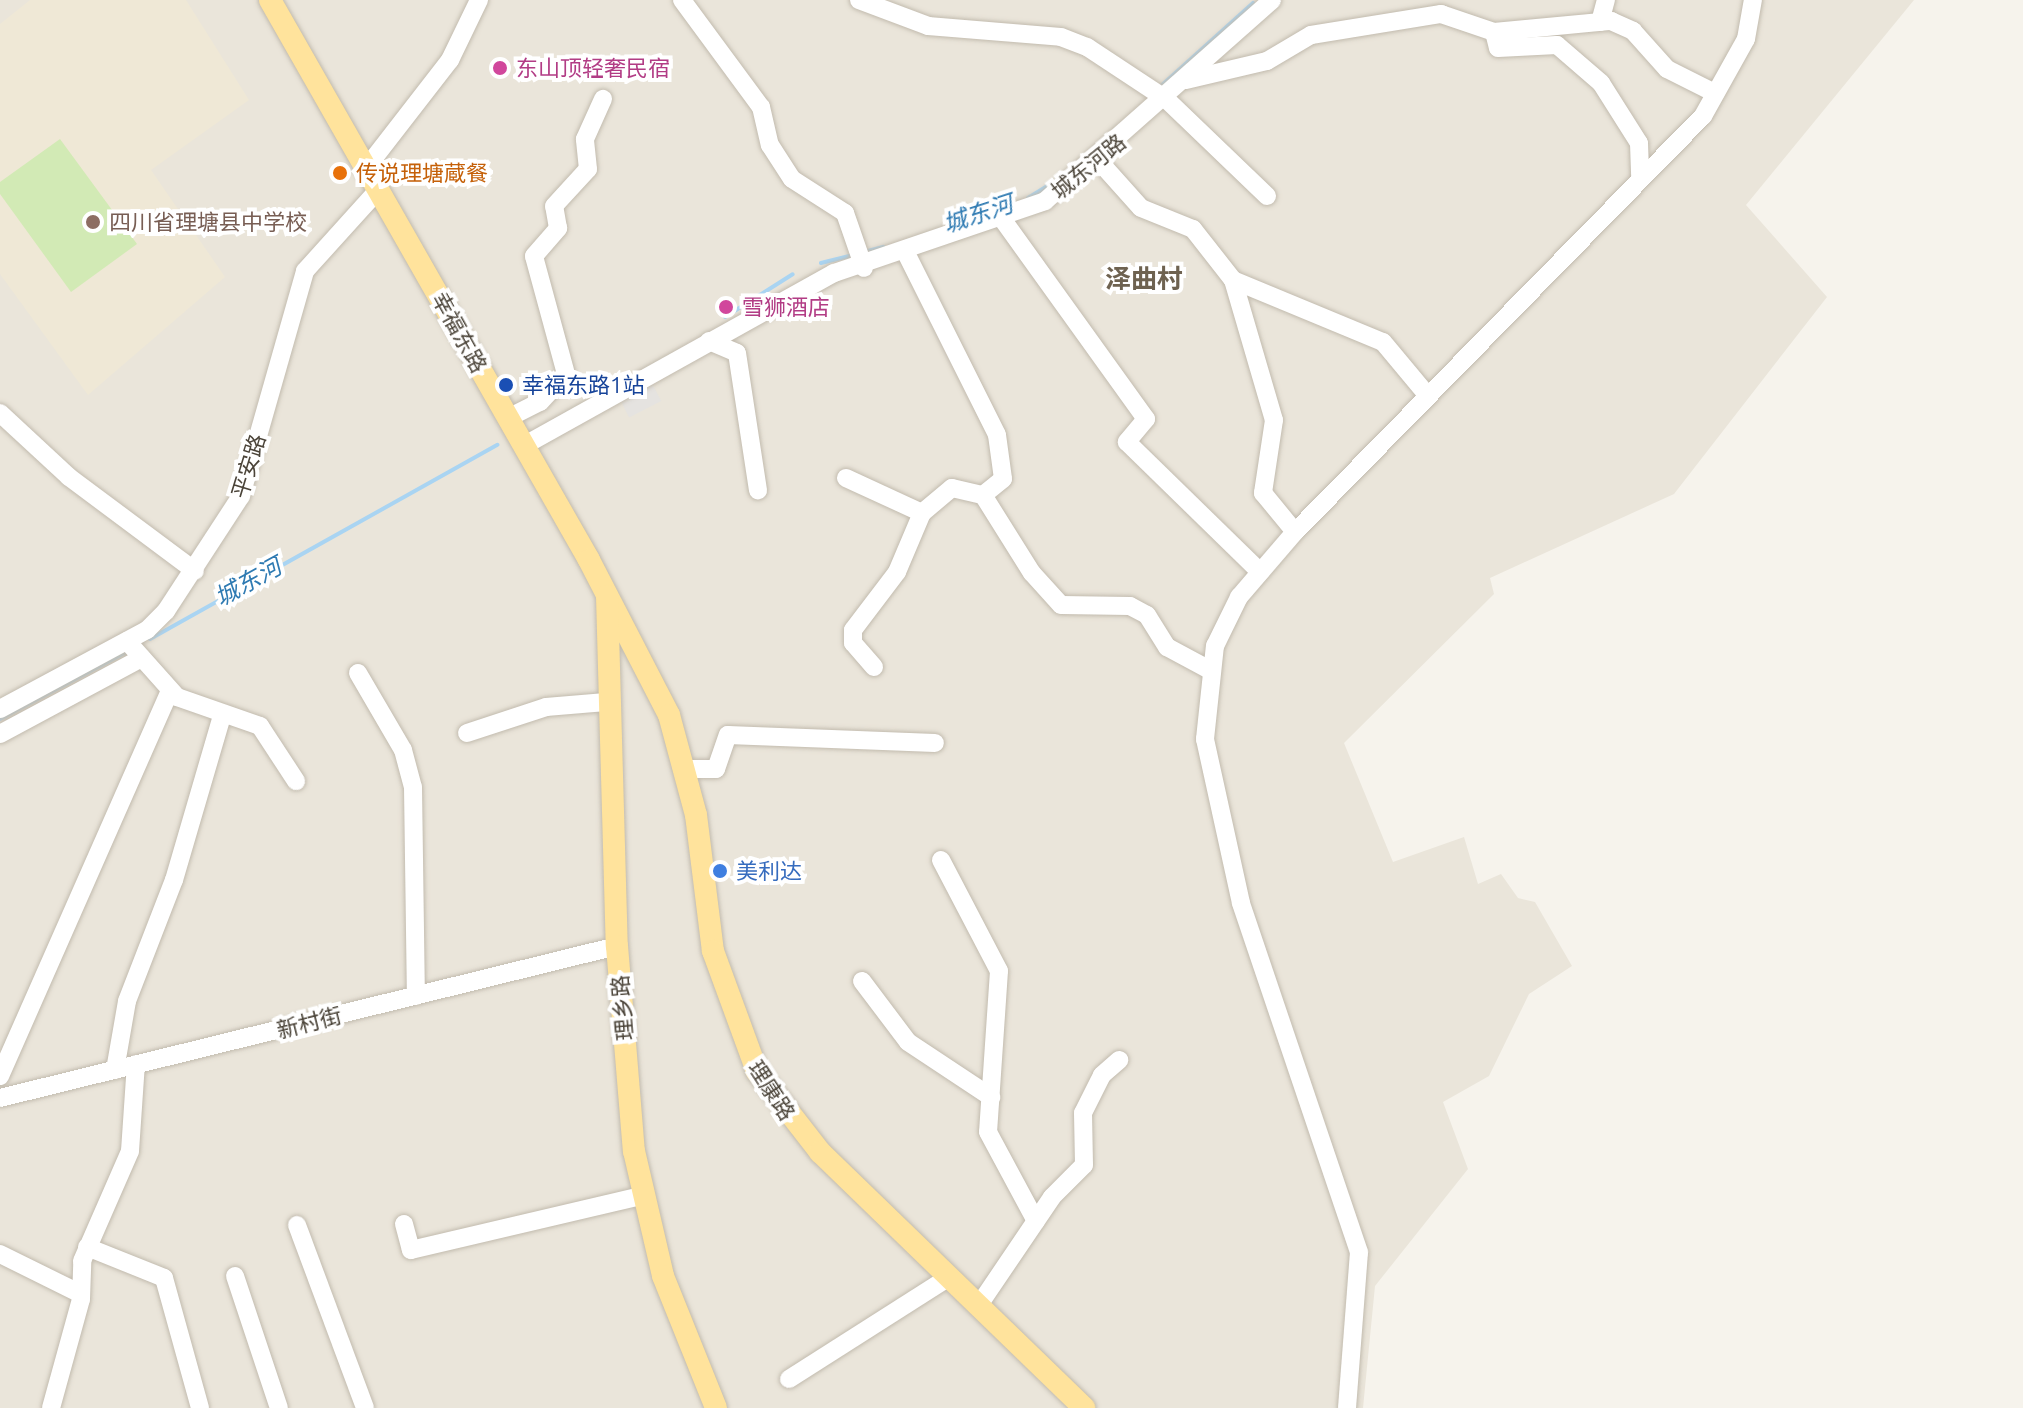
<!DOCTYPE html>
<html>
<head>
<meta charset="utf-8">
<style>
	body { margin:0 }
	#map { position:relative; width:2023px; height:1408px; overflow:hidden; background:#f6f3ec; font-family:Ubuntu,"Noto Sans SC",sans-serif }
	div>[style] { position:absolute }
	.residential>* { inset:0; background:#eae5da }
	.education>* { inset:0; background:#efe8d6 }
	.green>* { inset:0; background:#d2eab5 }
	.parking>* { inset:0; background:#e5e3e0; transform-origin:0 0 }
	.stream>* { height:4px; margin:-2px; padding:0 2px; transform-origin:2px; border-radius:2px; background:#a9d4f2 }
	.roads { filter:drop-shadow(0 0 2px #c2bbae) drop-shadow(0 0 2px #c2bbae) }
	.minor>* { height:18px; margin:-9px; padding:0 9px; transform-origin:9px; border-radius:9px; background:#fff }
	.major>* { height:22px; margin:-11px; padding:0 11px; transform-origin:11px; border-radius:11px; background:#ffe39c }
	.dots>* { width:22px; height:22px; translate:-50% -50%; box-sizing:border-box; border:4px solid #fff; border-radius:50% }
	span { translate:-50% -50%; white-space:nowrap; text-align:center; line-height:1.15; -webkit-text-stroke:8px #fff; paint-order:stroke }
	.hotel-label { font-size:22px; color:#b23c85 }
	.left { translate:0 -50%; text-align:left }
	.street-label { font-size:22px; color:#4b4439 }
	.food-label { font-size:22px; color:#c56008 }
	.education-label { font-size:22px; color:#785e54 }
	.transit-label { font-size:22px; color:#164399 }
	.shop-label { font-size:22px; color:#366cbe }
	.water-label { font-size:24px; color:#2e7ab2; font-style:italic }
	.quarter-label { font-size:26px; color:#6e6250; font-weight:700 }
</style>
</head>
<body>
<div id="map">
	<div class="residential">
		<i style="clip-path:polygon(0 0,1914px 0,1746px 205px,1827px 297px,1674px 494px,1490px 578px,1494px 594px,1344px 743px,1393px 862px,1464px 837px,1478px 884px,1501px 874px,1518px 898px,1535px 902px,1572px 966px,1529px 994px,1489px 1076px,1443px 1102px,1468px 1169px,1375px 1286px,1363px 1408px,0 1408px)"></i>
	</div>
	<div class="education">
		<i style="clip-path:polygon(30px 0,186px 0,249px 100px,151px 170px,225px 277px,88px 395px,0 274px,0 24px)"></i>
	</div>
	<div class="green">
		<i style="clip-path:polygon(60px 139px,137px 244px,71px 292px,0 194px,0 182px)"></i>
	</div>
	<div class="parking">
		<i style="left:653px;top:385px;width:18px;height:36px;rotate:63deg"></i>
	</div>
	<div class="stream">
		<i style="left:1161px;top:86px;width:124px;rotate:-42.1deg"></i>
		<i style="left:1028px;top:198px;width:31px;rotate:-32deg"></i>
		<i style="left:864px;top:252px;width:20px;rotate:-15deg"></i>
		<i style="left:821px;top:263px;width:32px;rotate:-14deg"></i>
		<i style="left:725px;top:317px;width:80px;rotate:-32.3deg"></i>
		<i style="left:150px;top:639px;width:398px;rotate:-29.2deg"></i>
		<i style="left:0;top:719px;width:145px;rotate:-28deg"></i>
	</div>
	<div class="roads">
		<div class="minor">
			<i style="left:682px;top:0;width:133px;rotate:53.6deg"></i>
			<i style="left:761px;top:107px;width:39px;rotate:77deg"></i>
			<i style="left:770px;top:145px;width:40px;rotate:57.1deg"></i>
			<i style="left:792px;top:179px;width:63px;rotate:32.7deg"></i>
			<i style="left:845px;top:213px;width:58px;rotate:70.9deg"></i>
			<i style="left:859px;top:0;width:74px;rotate:20.6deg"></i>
			<i style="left:928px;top:26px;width:133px;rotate:4.7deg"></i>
			<i style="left:1061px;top:37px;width:28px;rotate:21deg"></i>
			<i style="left:1087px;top:47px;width:95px;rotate:33.4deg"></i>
			<i style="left:1166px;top:99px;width:140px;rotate:43.8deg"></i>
			<i style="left:1600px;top:22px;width:23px;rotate:-75deg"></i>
			<i style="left:1494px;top:32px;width:16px;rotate:76deg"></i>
			<i style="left:1498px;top:48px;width:59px;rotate:-2.9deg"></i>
			<i style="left:1557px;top:45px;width:58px;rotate:40.8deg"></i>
			<i style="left:1601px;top:83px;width:71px;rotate:57.7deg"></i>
			<i style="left:1639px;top:143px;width:35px;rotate:88deg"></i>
			<i style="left:1186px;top:80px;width:83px;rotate:-13.2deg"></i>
			<i style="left:1267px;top:61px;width:51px;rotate:-30.6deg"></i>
			<i style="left:1311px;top:35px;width:132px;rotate:-9.2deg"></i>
			<i style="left:1441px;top:14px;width:56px;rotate:18.8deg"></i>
			<i style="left:1494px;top:32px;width:118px;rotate:-5.4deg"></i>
			<i style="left:1611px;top:21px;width:24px;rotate:24deg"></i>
			<i style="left:1633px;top:31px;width:51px;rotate:48.2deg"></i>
			<i style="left:1667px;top:69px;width:54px;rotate:26.6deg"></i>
			<i style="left:1098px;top:160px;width:64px;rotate:48.1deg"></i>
			<i style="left:1141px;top:208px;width:56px;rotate:22deg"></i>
			<i style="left:1193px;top:229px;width:65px;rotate:51.9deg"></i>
			<i style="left:1233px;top:280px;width:146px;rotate:73.7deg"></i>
			<i style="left:1274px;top:420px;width:74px;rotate:98.6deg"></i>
			<i style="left:1263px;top:493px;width:50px;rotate:50.6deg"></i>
			<i style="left:367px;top:167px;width:135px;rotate:-52.2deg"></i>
			<i style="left:450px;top:60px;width:67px;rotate:-64.2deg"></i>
			<i style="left:1003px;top:220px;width:245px;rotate:54.3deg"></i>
			<i style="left:1146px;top:419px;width:30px;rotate:130deg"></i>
			<i style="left:1127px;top:442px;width:186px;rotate:44.3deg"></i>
			<i style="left:906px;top:253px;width:203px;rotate:63.4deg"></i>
			<i style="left:997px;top:435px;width:44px;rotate:82.2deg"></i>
			<i style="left:1003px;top:479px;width:26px;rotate:141deg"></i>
			<i style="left:983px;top:495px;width:92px;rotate:57.9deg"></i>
			<i style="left:1032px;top:573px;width:43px;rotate:47.8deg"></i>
			<i style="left:1061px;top:605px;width:69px;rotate:0.8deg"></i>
			<i style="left:1130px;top:606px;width:19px;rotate:28deg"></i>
			<i style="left:1147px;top:615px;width:38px;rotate:58deg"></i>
			<i style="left:1167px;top:647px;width:47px;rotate:28.2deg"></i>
			<i style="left:1233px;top:280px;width:162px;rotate:22.5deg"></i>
			<i style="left:1383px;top:342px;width:70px;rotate:50.2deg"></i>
			<i style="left:709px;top:341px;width:30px;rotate:23deg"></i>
			<i style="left:737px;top:353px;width:139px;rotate:81.3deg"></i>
			<i style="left:0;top:413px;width:94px;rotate:42.8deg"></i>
			<i style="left:69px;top:477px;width:157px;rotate:36.7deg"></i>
			<i style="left:508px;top:418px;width:36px;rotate:-27deg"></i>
			<i style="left:540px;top:402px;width:38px;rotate:-47deg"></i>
			<i style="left:566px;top:374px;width:122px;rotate:-105.2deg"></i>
			<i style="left:534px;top:256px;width:37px;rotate:-49deg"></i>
			<i style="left:558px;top:228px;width:22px;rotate:-100deg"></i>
			<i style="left:554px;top:206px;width:50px;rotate:-47.4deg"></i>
			<i style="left:588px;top:169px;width:30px;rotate:-96deg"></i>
			<i style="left:585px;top:139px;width:44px;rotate:-65.8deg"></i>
			<i style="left:525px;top:445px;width:354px;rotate:-29.1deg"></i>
			<i style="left:834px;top:273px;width:223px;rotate:-18.8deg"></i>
			<i style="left:1045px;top:201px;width:303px;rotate:-41.5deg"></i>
			<i style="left:846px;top:478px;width:84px;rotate:24.7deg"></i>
			<i style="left:922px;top:513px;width:39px;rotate:-40deg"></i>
			<i style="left:952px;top:488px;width:32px;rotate:13deg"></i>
			<i style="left:127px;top:641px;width:75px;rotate:48.2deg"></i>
			<i style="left:177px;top:697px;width:88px;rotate:19.3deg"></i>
			<i style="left:260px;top:726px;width:66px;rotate:56.8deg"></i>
			<i style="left:874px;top:667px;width:32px;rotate:-131deg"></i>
			<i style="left:853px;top:643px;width:13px;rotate:-90deg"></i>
			<i style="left:853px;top:630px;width:73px;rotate:-52.8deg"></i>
			<i style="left:897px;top:572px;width:64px;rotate:-67deg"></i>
			<i style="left:358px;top:673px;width:89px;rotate:59.7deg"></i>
			<i style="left:403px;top:750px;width:38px;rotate:75deg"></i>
			<i style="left:413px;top:787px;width:209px;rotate:89.2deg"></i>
			<i style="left:0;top:709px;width:167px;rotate:-28.3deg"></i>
			<i style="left:147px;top:630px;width:27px;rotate:-45deg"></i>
			<i style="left:166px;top:611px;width:137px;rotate:-56.9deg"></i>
			<i style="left:241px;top:496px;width:234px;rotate:-74.1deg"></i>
			<i style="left:305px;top:271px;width:110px;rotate:-47.9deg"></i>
			<i style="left:467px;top:733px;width:83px;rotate:-18.2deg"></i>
			<i style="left:546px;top:707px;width:60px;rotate:-4.8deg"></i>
			<i style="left:0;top:734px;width:161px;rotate:-28.2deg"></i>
			<i style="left:685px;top:769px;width:31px"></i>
			<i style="left:716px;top:769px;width:36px;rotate:-71deg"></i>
			<i style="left:728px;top:735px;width:207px;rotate:2.2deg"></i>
			<i style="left:941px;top:860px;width:125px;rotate:62.4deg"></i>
			<i style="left:999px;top:971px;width:161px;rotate:93.9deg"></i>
			<i style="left:988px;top:1132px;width:101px;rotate:61.7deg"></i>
			<i style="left:862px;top:981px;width:76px;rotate:53deg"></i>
			<i style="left:908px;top:1042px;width:100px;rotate:33.5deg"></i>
			<i style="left:115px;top:1070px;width:70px;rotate:-80.1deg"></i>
			<i style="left:127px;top:1001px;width:130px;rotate:-68.8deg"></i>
			<i style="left:174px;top:880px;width:171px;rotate:-73.7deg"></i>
			<i style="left:0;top:1076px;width:421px;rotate:-66.2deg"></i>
			<i style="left:0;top:1098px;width:635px;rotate:-13.84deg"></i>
			<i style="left:404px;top:1224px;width:27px;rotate:75deg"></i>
			<i style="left:411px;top:1250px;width:236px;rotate:-13.2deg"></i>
			<i style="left:297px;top:1225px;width:195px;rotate:69.6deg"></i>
			<i style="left:87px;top:1247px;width:83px;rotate:21.9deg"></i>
			<i style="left:164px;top:1278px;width:135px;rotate:74.5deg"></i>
			<i style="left:0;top:1254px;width:90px;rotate:26.3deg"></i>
			<i style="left:235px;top:1276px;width:139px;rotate:71.6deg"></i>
			<i style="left:979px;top:1305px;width:130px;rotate:-55.9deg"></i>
			<i style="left:1052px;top:1197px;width:45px;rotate:-45deg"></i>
			<i style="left:1084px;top:1165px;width:52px;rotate:-91.1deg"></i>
			<i style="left:1083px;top:1113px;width:42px;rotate:-63.4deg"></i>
			<i style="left:1102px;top:1075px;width:23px;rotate:-41deg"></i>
			<i style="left:789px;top:1379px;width:190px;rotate:-32.5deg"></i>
			<i style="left:51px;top:1408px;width:113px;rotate:-74.6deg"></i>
			<i style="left:81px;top:1299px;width:38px;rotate:-88deg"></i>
			<i style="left:82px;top:1261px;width:120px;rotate:-66.4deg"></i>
			<i style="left:130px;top:1151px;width:87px;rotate:-86.1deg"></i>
			<i style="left:1347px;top:1408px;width:156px;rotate:-85.6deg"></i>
			<i style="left:1359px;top:1252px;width:368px;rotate:-108.7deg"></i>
			<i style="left:1241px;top:903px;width:168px;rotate:-102.4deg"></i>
			<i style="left:1205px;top:739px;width:94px;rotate:-83.9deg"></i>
			<i style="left:1215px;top:646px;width:55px;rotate:-63.9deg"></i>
			<i style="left:1239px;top:597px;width:86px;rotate:-49.3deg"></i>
			<i style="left:1295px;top:532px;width:583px;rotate:-45.56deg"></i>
			<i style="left:1703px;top:116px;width:88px;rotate:-60.8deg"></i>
			<i style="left:1746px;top:39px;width:40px;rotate:-80deg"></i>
		</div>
		<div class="major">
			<i style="left:270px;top:0;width:644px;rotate:60.33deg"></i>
			<i style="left:589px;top:560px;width:174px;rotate:62.7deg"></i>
			<i style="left:669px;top:715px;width:104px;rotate:74.9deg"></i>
			<i style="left:696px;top:815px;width:137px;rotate:82.9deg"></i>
			<i style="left:713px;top:951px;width:128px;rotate:69.9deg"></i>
			<i style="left:757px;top:1071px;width:103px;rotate:52.1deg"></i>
			<i style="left:820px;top:1152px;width:368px;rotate:44.1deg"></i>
			<i style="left:607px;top:596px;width:350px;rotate:88.4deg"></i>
			<i style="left:617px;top:946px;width:206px;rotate:85.3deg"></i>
			<i style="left:634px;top:1151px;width:128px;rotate:76.9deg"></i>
			<i style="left:663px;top:1276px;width:142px;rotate:68.1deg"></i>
		</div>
	</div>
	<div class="dots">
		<i style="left:500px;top:68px;background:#d1479c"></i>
		<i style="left:340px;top:173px;background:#e8710a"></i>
		<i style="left:93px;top:222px;background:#8d6e63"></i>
		<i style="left:726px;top:307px;background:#d1479c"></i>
		<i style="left:506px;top:385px;background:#1a4fb4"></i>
		<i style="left:720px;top:871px;background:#3f7fe0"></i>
	</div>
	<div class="hotel-label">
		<span class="left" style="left:516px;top:68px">东山顶轻奢民宿</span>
		<span class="left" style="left:742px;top:307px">雪狮酒店</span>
	</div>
	<div class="street-label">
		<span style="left:1088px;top:166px;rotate:-39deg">城东河路</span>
		<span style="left:460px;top:332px;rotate:61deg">幸福东路</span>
		<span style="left:248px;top:466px;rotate:-73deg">平安路</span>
		<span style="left:622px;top:1008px;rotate:-95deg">理乡路</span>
		<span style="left:309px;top:1022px;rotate:-14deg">新村街</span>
		<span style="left:772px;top:1090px;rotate:57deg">理康路</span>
	</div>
	<div class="food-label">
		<span class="left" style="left:356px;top:173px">传说理塘蔵餐</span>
	</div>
	<div class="education-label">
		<span class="left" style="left:109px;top:222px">四川省理塘县中学校</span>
	</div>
	<div class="transit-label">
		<span class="left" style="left:522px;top:385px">幸福东路1站</span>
	</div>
	<div class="shop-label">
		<span class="left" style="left:736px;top:871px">美利达</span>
	</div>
	<div class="water-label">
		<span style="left:978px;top:214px;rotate:-18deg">城东河</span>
		<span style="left:248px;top:582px;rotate:-29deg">城东河</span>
	</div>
	<div class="quarter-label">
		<span style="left:1144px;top:279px">泽曲村</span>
	</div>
</div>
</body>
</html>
